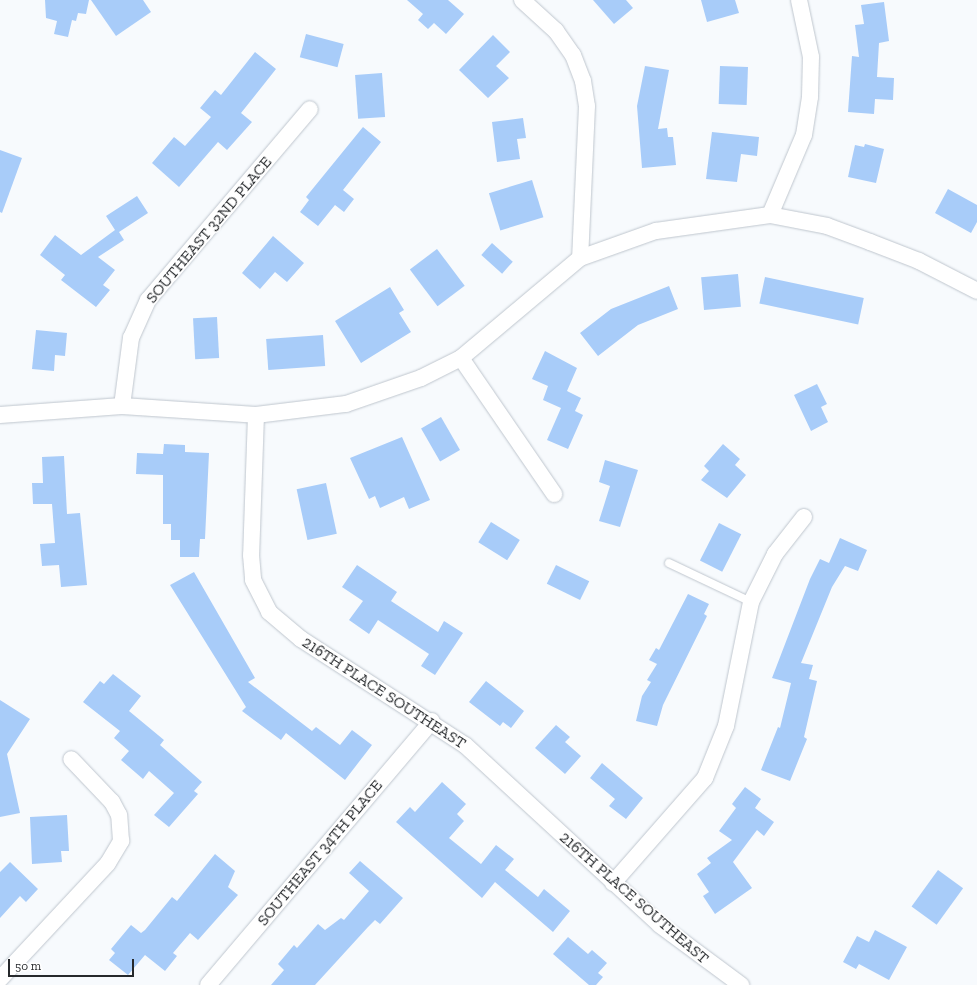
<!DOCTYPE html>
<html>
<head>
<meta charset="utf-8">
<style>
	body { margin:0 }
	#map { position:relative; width:977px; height:985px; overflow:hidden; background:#f7fafd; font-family:"Zilla Slab",serif }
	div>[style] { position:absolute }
	.building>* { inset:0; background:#a8ccf9; transform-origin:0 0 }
	.roads { filter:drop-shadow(0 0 1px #bfc6ce) drop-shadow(0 0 1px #bfc6ce) }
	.lane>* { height:8px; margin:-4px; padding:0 4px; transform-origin:4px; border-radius:4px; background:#fff }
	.street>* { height:16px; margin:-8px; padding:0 8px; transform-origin:8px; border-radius:8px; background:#fff }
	span { translate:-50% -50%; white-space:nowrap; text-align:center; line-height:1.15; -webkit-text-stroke:3.5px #fff; paint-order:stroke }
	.street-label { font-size:16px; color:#26292c }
	.scale { position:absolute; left:8px; top:959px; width:126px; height:18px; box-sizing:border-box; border:2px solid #26292c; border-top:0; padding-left:5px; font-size:12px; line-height:14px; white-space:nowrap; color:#26292c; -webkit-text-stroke:3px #fff; paint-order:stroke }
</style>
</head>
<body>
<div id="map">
	<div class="building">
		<i style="clip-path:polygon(45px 0,89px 0,86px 14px,78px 13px,76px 21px,72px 20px,68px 37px,54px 34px,57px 21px,46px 18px)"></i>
		<i style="clip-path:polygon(91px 0,143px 0,151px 12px,116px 36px)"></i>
		<i style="clip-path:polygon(407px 0,448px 0,464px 14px,446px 34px,434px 23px,428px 29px,418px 20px,423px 14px)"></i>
		<i style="clip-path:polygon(593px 0,626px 0,633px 8px,614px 24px)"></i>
		<i style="clip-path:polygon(701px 0,735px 0,739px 13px,707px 22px)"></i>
		<i style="clip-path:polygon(884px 2px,889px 41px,879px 43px,877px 77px,894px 78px,893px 100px,875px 99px,874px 114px,848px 112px,852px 56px,859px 57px,855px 25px,864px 24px,861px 5px)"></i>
		<i style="left:306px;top:34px;width:39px;height:24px;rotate:15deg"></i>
		<i style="clip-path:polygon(493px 35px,510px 52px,496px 66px,509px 78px,488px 98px,459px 70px)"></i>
		<i style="clip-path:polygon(255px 52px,276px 69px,241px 113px,252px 122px,227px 150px,218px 142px,179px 187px,152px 163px,174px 137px,185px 146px,211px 117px,200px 108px,215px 90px,221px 95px)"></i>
		<i style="clip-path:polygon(645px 66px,669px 70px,658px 129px,667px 128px,668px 137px,673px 137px,676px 165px,642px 168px,637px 106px)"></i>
		<i style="left:720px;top:66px;width:28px;height:38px;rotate:2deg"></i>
		<i style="left:382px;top:73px;width:44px;height:27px;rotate:86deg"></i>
		<i style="clip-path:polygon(523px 118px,526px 138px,517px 139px,520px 159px,497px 162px,492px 122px)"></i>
		<i style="clip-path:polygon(363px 127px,381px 142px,343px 190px,354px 199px,344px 212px,335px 205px,318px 226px,300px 212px,309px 200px,306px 197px)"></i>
		<i style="clip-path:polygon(712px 132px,759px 137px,757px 156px,741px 154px,737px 182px,706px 179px)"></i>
		<i style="clip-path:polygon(865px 144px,884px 149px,876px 183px,848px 177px,855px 145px,864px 147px)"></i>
		<i style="clip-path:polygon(0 150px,22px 158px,2px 213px,0 212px)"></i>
		<i style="left:532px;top:180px;width:39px;height:45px;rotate:73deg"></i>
		<i style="clip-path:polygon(948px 189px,977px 205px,977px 222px,971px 233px,935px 213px)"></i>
		<i style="clip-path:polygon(137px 196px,148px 213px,119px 232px,124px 240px,98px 257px,115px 270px,103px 285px,110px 290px,96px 307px,61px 280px,65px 275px,40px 255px,55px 235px,81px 255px,115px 230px,106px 216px)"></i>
		<i style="clip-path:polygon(273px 236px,304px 263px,287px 282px,275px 272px,260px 289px,242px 273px)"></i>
		<i style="left:492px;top:243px;width:28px;height:16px;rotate:42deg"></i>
		<i style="left:437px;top:249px;width:46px;height:34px;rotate:53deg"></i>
		<i style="left:738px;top:274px;width:33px;height:37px;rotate:85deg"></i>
		<i style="left:765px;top:277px;width:101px;height:27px;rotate:12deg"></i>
		<i style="clip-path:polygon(669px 286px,678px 309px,638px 325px,598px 356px,580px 333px,611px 309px)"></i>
		<i style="clip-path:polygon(390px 287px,404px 310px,399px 313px,411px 332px,361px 363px,335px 321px)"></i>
		<i style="left:217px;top:317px;width:41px;height:24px;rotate:87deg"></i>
		<i style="clip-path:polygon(36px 330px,67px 333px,65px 356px,55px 355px,54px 371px,32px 369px)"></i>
		<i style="left:323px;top:335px;width:31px;height:57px;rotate:86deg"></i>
		<i style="clip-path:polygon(545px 351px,577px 368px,567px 391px,581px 398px,575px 411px,583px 415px,568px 449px,547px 440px,561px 408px,543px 400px,548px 386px,532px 379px)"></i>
		<i style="clip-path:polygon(817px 384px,827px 404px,821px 407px,828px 422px,811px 431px,794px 395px)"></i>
		<i style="left:441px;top:417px;width:38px;height:23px;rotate:60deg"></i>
		<i style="clip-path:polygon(402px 437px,430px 500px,409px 509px,404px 497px,380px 508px,375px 496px,369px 499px,350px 458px)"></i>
		<i style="clip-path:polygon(164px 444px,185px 445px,185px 452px,209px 453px,205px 539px,200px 539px,199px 557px,180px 557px,180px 540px,171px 540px,171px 524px,163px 524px,163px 475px,136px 474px,137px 453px,163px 454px)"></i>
		<i style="clip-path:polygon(723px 444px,740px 459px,735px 465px,746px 475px,727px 498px,701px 480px,709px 471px,704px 466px)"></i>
		<i style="clip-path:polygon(64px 456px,67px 514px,80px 513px,87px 585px,61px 587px,59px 565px,42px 566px,40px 544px,55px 543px,52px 504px,33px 504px,32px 483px,43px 483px,42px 457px)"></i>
		<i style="clip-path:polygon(605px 460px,638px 470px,620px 527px,599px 521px,610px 486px,599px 482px)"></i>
		<i style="left:326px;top:483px;width:52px;height:30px;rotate:78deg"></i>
		<i style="left:491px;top:522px;width:34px;height:24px;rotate:32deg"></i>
		<i style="left:719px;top:523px;width:25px;height:42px;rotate:27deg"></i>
		<i style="clip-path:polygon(840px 538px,867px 550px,858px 571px,845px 566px,832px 587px,801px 663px,813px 665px,809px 679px,817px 681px,804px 737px,807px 739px,790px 781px,761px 770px,778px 727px,780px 728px,791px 683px,772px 678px,810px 579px,820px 559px,829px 563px)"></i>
		<i style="clip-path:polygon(357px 565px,397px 592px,391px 601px,438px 632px,444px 621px,463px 633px,435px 675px,421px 666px,429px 654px,378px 620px,369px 634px,349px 620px,363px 601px,342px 587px)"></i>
		<i style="left:556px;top:565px;width:37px;height:21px;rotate:26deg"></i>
		<i style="clip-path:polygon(194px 572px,255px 678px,248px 682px,312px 731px,316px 727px,340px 745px,352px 730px,372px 745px,345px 780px,286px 733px,281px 740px,242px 711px,246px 707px,170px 585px)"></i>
		<i style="clip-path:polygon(688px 594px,709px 604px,704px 614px,707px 616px,663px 705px,657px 726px,636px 721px,642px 696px,651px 682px,647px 680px,657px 664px,649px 660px,656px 648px,659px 650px)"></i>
		<i style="clip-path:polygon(113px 674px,141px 696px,129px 711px,164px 740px,160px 745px,202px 782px,194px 791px,198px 794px,169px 827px,154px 815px,174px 793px,149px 771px,143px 779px,121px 760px,129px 751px,114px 738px,120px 731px,83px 702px,100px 681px,104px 684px)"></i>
		<i style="clip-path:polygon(486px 681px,524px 711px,511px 728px,503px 722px,500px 726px,469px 702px)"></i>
		<i style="clip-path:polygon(0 700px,30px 719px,7px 754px,20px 813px,0 817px)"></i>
		<i style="clip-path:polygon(556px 725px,570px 737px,565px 742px,581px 756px,565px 774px,535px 748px)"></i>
		<i style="clip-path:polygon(602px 763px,643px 798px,626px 819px,609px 806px,615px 799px,590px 778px)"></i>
		<i style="clip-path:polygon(442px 782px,466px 804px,457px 814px,464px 821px,449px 838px,481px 864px,496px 845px,514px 859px,505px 870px,538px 897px,544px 889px,570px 911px,553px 932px,495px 882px,482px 898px,396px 822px,410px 807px,415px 812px)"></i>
		<i style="clip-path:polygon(745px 787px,761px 799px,755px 808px,774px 822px,764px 836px,757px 830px,733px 862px,752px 888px,715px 914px,703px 896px,709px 892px,697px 874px,711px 863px,707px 858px,732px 840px,719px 831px,736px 808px,732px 804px)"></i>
		<i style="clip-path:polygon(67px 815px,69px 851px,61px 851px,62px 862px,32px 864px,30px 817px)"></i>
		<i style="clip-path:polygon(215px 854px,235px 871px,228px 887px,238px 895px,198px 940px,190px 933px,173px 953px,177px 956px,165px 971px,145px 955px,128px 975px,109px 960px,115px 953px,111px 949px,131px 925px,141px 933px,145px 930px,172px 897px,177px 901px)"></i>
		<i style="clip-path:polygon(360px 861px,403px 898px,380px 924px,375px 920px,368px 927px,315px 985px,271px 985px,284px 970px,278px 964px,294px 945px,297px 948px,318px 924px,325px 930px,341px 918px,344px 920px,369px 891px,349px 873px)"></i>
		<i style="clip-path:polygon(10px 862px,38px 889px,26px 902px,20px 896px,0 918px,0 872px)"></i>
		<i style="left:938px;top:870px;width:31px;height:45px;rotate:36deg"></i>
		<i style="clip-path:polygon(875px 930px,907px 947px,889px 980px,859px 964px,856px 969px,843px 962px,857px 936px,869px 942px)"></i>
		<i style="clip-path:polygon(568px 937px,588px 954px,592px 950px,607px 963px,598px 973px,603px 977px,596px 985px,589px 985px,553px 954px)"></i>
	</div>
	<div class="roads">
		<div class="lane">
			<i style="left:669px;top:563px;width:91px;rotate:25.4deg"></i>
		</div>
		<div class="street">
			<i style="left:522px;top:0;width:46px;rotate:42.4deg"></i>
			<i style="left:556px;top:31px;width:29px;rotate:55deg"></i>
			<i style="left:573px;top:55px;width:28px;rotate:69deg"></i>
			<i style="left:583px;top:81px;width:25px;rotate:81deg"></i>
			<i style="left:587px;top:106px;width:152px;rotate:92.6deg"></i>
			<i style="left:770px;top:215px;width:87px;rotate:-67deg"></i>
			<i style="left:804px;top:135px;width:38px;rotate:-81deg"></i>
			<i style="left:810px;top:97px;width:40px;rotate:-88.6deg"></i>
			<i style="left:811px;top:57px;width:58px;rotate:-101.9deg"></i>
			<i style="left:461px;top:358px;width:165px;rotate:55.6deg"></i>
			<i style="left:122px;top:406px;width:69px;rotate:-82.5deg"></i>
			<i style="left:131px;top:338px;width:42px;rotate:-65.9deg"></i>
			<i style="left:148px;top:300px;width:250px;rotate:-49.7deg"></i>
			<i style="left:0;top:415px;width:122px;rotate:-4.2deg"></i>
			<i style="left:122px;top:406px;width:134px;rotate:3.8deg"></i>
			<i style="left:256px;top:415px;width:91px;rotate:-7deg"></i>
			<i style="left:346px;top:404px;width:79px;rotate:-19.1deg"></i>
			<i style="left:421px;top:378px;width:45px;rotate:-26.6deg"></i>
			<i style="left:461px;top:358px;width:155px;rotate:-40deg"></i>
			<i style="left:580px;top:258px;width:81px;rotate:-19.6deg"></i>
			<i style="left:656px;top:231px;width:115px;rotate:-8deg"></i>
			<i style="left:770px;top:215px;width:58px;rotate:10.9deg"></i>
			<i style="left:827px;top:226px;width:46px;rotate:20.4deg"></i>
			<i style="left:870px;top:242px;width:53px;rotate:21.2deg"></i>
			<i style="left:919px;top:261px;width:65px;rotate:27.3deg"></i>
			<i style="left:256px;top:415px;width:140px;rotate:92deg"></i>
			<i style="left:251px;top:555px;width:25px;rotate:85deg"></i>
			<i style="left:253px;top:580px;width:36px;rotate:63deg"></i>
			<i style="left:269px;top:612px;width:42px;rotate:40.2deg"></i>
			<i style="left:301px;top:639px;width:195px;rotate:32.9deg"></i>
			<i style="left:465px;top:745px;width:265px;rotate:42.7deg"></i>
			<i style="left:660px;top:925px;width:101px;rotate:36.5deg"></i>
			<i style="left:613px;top:883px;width:140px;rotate:-48.8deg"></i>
			<i style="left:705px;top:778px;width:56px;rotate:-68deg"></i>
			<i style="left:726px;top:726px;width:126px;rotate:-78.6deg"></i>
			<i style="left:751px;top:602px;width:54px;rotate:-63.4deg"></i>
			<i style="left:775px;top:554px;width:47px;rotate:-51.9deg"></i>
			<i style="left:0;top:979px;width:158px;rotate:-47deg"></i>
			<i style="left:108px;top:863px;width:26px;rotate:-59deg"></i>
			<i style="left:121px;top:841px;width:26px;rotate:-94deg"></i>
			<i style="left:119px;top:815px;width:15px;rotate:-118deg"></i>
			<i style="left:112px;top:802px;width:59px;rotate:-133.6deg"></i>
			<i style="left:208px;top:985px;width:346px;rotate:-49.7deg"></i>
		</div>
	</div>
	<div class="street-label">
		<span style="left:209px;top:230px;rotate:-50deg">SOUTHEAST 32ND PLACE</span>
		<span style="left:384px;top:693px;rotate:33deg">216TH PLACE SOUTHEAST</span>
		<span style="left:320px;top:853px;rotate:-50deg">SOUTHEAST 34TH PLACE</span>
		<span style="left:634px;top:898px;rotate:41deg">216TH PLACE SOUTHEAST</span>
	</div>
	<div class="scale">50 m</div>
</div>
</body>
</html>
